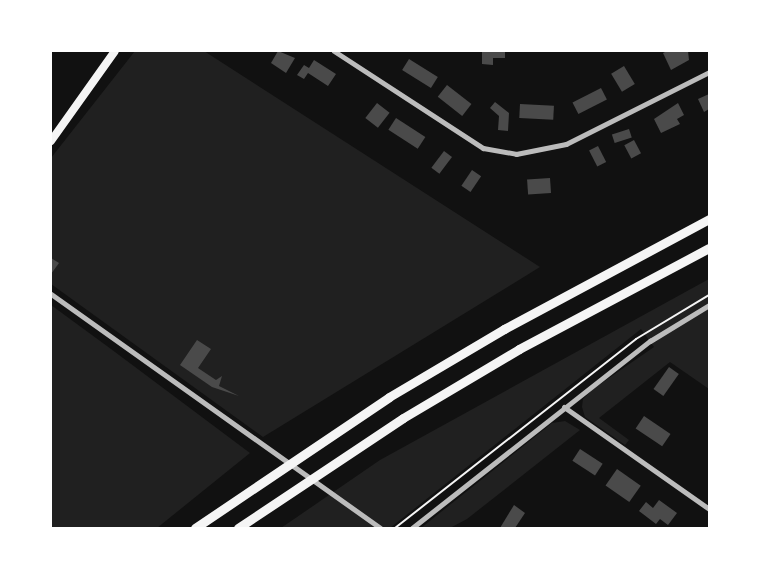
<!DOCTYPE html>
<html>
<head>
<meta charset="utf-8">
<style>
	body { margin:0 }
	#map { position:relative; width:760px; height:579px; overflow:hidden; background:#111; font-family:Spectral,serif }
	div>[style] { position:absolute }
	.green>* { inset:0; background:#202020 }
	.building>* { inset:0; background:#4a4a4a; transform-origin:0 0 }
	.path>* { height:2px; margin:-1px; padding:0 1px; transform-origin:1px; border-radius:1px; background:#f5f5f5 }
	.minor>* { height:5px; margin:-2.5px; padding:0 2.5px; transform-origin:2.5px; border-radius:2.5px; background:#bcbcbc }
	.primary>* { height:8px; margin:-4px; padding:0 4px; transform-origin:4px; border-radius:4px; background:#f5f5f5 }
	.motorway>* { height:9px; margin:-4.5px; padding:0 4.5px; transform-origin:4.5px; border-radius:4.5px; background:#f5f5f5 }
	span { translate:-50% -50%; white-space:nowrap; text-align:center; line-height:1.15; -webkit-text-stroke:5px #fff; paint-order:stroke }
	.frame { position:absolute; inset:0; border:52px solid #fff; pointer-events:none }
</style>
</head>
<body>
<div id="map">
	<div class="green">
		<i style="clip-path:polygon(135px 51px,204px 51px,540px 267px,263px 437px,51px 284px,51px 158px)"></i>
		<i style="clip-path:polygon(709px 279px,709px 389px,670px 362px,599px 418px,629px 440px,625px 445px,585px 417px,582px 407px,583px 399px,593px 389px,654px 347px,641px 329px,390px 528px,281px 528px,380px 460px)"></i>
		<i style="clip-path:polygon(51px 305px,111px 349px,250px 453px,157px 528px,51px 528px)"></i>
		<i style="clip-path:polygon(565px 421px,580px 430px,467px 519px,450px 528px,421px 528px,552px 423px)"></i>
	</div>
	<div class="building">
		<i style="clip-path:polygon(278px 51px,295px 58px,286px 73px,271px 63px)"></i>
		<i style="clip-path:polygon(482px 51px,505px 51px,505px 58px,493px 58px,493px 65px,482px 64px)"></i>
		<i style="clip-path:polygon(667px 51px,688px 51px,689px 60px,671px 70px,663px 53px)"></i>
		<i style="left:409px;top:59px;width:34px;height:13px;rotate:32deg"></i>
		<i style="clip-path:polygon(314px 60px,336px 74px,328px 86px,308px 73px,304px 79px,297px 75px,304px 65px,309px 68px)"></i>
		<i style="left:624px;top:66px;width:21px;height:15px;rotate:59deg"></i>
		<i style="left:447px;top:85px;width:31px;height:15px;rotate:38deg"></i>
		<i style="left:601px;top:88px;width:13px;height:32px;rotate:63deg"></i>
		<i style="clip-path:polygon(709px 94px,709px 109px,704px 112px,698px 99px)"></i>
		<i style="clip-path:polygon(495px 102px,509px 113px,508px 131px,498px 130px,499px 116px,490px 108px)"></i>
		<i style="left:377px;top:103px;width:16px;height:19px;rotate:38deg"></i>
		<i style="clip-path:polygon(678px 103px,684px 115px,677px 119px,680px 124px,661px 133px,654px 119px)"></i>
		<i style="left:520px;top:104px;width:34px;height:14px;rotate:3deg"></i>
		<i style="left:396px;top:118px;width:35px;height:14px;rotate:33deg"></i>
		<i style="left:629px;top:129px;width:9px;height:18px;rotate:72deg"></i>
		<i style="left:634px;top:140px;width:15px;height:11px;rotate:62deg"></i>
		<i style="left:598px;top:146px;width:18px;height:10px;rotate:63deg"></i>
		<i style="left:444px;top:151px;width:10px;height:21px;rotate:37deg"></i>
		<i style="left:472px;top:170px;width:11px;height:19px;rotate:34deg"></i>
		<i style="left:550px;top:178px;width:15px;height:23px;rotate:86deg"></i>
		<i style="clip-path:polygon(51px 258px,59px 263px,51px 274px)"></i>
		<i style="clip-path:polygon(197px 340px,211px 349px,198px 368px,216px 380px,222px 376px,219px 386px,239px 396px,212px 387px,180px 365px)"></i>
		<i style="left:669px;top:367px;width:12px;height:27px;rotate:35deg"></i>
		<i style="left:644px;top:416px;width:32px;height:15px;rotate:34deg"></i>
		<i style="left:580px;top:449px;width:27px;height:14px;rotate:33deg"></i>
		<i style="left:617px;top:469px;width:29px;height:20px;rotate:35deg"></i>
		<i style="clip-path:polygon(659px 500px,677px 513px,668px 525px,660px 519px,656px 524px,639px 511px,646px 502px,653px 508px)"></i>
		<i style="clip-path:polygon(514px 505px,525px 513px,515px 528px,500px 528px)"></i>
	</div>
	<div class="path">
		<i style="left:395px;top:528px;width:306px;rotate:-38.1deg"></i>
		<i style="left:636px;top:339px;width:85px;rotate:-31.1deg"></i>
	</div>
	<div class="minor">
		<i style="left:334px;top:51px;width:178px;rotate:33.1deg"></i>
		<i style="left:483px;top:148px;width:34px;rotate:10deg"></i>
		<i style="left:516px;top:154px;width:51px;rotate:-11.3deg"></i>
		<i style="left:566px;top:144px;width:160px;rotate:-26.7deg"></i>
		<i style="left:51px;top:294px;width:404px;rotate:35.4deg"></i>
		<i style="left:564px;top:407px;width:177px;rotate:35.1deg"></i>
		<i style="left:412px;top:528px;width:303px;rotate:-38.2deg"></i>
		<i style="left:650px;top:341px;width:69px;rotate:-31.4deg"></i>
	</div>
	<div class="primary">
		<i style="left:51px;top:141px;width:110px;rotate:-54.6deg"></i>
	</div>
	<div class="motorway">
		<i style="left:195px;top:528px;width:234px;rotate:-34deg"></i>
		<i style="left:389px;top:397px;width:134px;rotate:-30.6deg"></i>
		<i style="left:504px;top:329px;width:233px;rotate:-28.2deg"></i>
		<i style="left:238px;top:528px;width:198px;rotate:-33.7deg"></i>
		<i style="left:403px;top:418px;width:135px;rotate:-30.7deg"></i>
		<i style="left:519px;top:349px;width:215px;rotate:-28deg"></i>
	</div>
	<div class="frame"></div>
</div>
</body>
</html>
